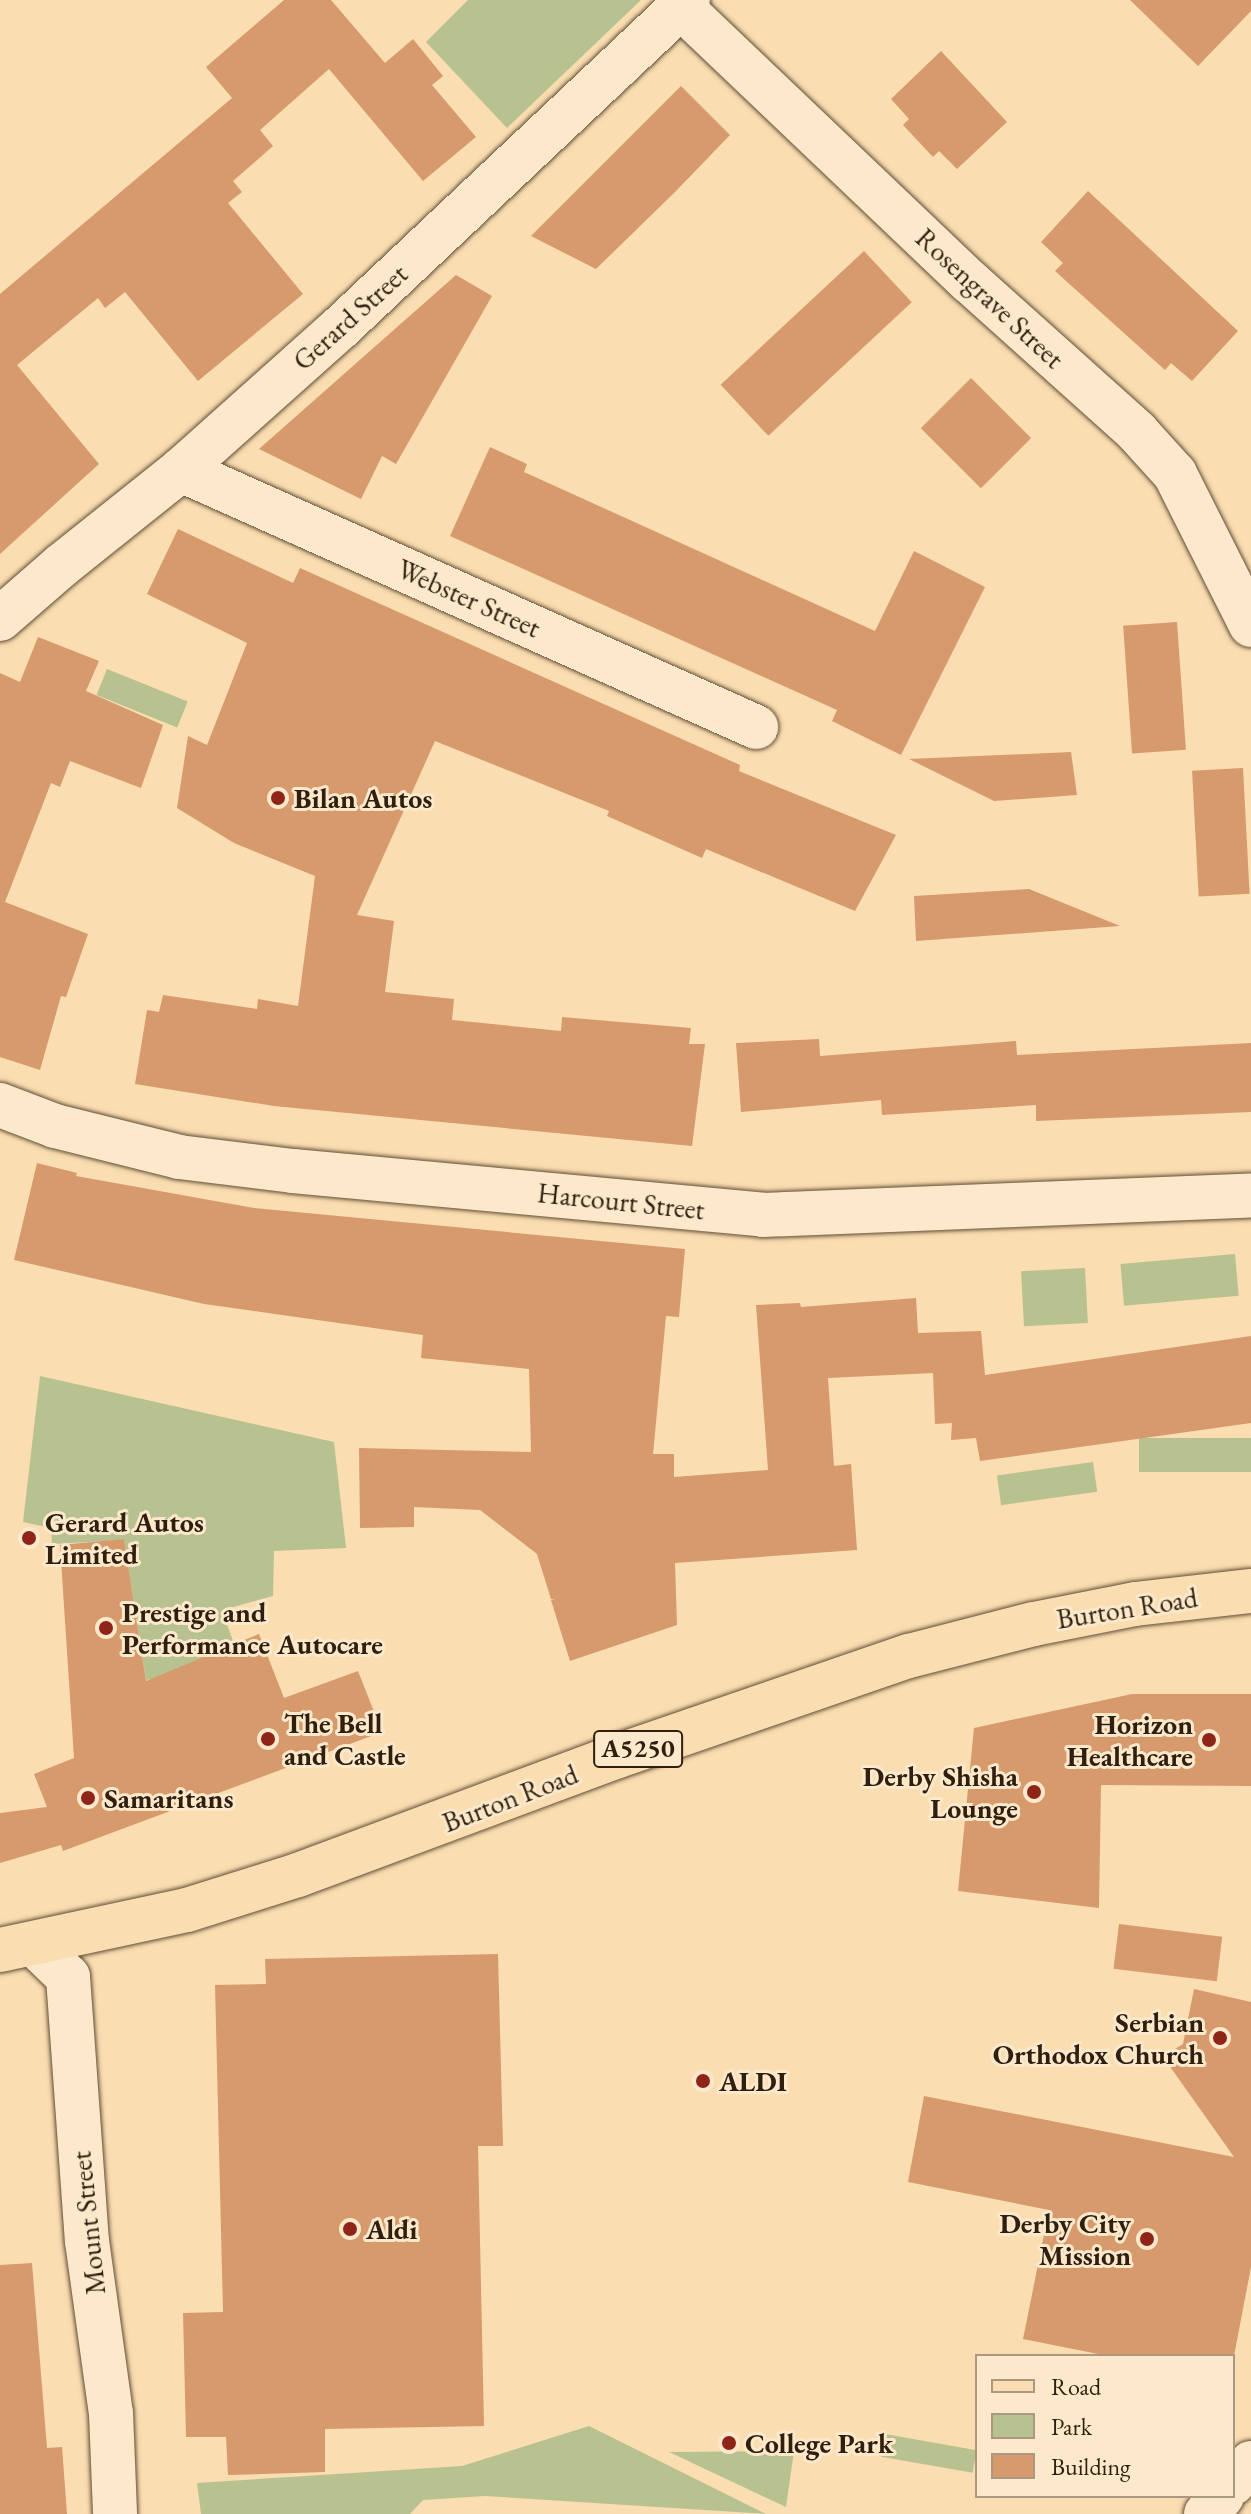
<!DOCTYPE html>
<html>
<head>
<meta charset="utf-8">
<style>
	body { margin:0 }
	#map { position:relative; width:1251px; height:2514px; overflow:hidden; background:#faddb0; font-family:"EB Garamond",serif }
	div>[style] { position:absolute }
	.green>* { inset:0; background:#b8c290; transform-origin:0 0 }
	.building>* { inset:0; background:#d69a6c; transform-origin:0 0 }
	.roads { filter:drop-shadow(0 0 2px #624e37) drop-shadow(0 0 2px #624e37) }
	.minor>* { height:44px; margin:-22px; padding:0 22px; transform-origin:22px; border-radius:22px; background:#fce9cc }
	.tertiary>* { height:44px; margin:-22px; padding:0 22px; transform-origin:22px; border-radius:22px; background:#fce9cc }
	.primary>* { height:44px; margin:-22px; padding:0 22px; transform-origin:22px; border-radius:22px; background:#faddb0 }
	.dots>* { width:22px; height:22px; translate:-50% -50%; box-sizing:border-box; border:4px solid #fce9cc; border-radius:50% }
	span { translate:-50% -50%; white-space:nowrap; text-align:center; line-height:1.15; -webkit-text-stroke:6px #fce9cc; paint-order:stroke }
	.shield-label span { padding:2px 6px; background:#fce9cc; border:2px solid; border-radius:6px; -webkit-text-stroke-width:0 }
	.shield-label { font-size:26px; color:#301f0f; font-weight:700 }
	.street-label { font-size:28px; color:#301f0f }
	.poi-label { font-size:28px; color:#301f0f; font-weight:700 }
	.left { translate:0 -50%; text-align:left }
	.right { translate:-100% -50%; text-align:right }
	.legend { position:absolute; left:975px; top:2354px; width:260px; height:144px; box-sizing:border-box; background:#fce9cc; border:2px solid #aa9880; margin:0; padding:10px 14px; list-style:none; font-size:24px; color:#301f0f }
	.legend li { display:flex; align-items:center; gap:16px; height:40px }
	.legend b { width:40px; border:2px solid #aa9880 }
</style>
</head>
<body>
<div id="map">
	<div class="green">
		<i style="clip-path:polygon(468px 0,641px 0,507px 128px,426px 42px)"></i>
		<i style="left:107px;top:669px;width:87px;height:28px;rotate:22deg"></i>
		<i style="left:1235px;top:1254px;width:42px;height:115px;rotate:85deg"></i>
		<i style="left:1085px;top:1268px;width:55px;height:64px;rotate:87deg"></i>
		<i style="clip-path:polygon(40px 1376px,334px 1442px,346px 1548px,274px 1551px,273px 1596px,222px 1610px,234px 1644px,209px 1654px,182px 1673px,146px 1680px,124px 1540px,52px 1544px,51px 1528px,23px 1522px)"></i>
		<i style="left:1251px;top:1438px;width:34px;height:112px;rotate:90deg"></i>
		<i style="left:1093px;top:1462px;width:30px;height:97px;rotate:82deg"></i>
		<i style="clip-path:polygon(589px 2426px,766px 2514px,485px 2496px,423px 2500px,410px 2514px,201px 2514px,197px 2483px,462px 2466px)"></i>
		<i style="left:885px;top:2434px;width:93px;height:23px;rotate:10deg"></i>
		<i style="clip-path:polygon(794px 2451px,786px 2507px,669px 2452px)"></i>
	</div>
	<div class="building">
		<i style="clip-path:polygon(284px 0,331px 0,385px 63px,413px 39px,443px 76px,432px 85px,476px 137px,423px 181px,329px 69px,260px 130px,273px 146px,233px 181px,242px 192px,228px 203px,303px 294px,198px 381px,125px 292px,105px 308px,98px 298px,17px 365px,99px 464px,0 554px,0 294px,232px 98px,206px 67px)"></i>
		<i style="clip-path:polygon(1130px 0,1251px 0,1251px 11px,1198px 66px)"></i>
		<i style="clip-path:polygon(941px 51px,1007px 122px,957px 169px,939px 151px,933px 157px,903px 125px,909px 119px,891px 99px)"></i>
		<i style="clip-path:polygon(681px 86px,730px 135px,676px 191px,596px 269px,531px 236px)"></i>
		<i style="clip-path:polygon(1088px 191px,1238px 331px,1192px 381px,1171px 363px,1165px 370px,1055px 271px,1063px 263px,1041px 242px)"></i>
		<i style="left:864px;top:251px;width:70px;height:196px;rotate:47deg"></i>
		<i style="clip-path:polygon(456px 275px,492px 296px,396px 464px,382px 456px,361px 499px,259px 449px)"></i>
		<i style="left:971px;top:378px;width:85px;height:71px;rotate:45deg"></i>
		<i style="clip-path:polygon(490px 447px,527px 464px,524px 472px,875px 631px,914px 551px,985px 587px,901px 755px,832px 721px,837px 710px,450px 536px)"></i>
		<i style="clip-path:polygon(178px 529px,293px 583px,300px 568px,740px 765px,739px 771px,896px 835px,855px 911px,706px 849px,702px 858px,607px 816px,609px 811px,435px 741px,357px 915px,394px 921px,385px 992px,454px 999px,452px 1020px,561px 1031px,562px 1017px,691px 1028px,689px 1044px,705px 1044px,692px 1146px,274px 1106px,135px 1084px,147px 1010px,159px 1012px,163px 995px,257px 1009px,258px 999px,298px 1006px,315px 876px,234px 843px,177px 808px,188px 736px,207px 745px,247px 643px,147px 594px)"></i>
		<i style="left:1177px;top:622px;width:128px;height:54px;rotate:86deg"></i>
		<i style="clip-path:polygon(38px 637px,99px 661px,86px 691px,163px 725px,141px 788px,70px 761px,60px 787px,51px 783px,5px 902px,88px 934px,66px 997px,61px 996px,40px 1070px,0 1057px,0 673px,20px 682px)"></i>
		<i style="clip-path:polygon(1071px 752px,1077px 795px,994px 801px,909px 759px)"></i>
		<i style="left:1243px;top:768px;width:126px;height:51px;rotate:87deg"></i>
		<i style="clip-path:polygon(1029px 889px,1120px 926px,916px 941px,914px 896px)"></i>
		<i style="clip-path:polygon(819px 1039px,820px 1056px,1016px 1041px,1017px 1055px,1251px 1043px,1251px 1112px,1036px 1121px,1036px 1105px,882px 1115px,881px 1100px,741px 1112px,736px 1043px)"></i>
		<i style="clip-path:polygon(37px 1163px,77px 1173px,76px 1176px,254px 1208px,685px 1249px,679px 1317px,666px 1316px,653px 1454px,674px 1454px,674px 1477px,768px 1470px,756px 1305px,800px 1303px,801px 1307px,916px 1298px,918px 1333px,981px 1331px,985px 1375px,1251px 1336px,1251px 1423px,980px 1461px,976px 1438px,951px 1440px,952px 1423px,935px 1424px,933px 1373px,828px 1378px,834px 1466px,851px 1464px,857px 1550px,675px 1563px,677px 1625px,570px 1661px,551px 1600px,555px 1599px,551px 1599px,537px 1554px,480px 1510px,414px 1507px,414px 1527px,360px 1528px,359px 1448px,531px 1452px,529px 1369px,421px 1358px,423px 1335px,204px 1304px,14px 1260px)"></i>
		<i style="clip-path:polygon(124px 1539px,146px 1681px,259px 1634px,284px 1698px,358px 1671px,382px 1732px,63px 1851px,61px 1845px,0 1863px,0 1813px,47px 1807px,34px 1774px,74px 1758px,60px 1545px)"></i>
		<i style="clip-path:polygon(1132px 1694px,1251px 1694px,1251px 1786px,1101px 1785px,1099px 1908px,958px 1891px,974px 1728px)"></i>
		<i style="left:1119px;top:1924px;width:104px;height:45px;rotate:7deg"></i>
		<i style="clip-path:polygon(498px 1954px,503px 2146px,478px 2146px,484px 2426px,325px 2429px,325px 2472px,228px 2475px,226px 2437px,186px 2437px,183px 2313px,223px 2312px,215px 1985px,266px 1984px,265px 1959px)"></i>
		<i style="clip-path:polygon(1194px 1989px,1251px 2002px,1251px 2267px,1234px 2356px,1108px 2356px,1023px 2339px,1049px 2210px,908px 2182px,924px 2096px,1234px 2157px,1171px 2068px,1175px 2049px,1183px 2044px)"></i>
		<i style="clip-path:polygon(32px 2263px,47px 2448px,62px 2447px,67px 2514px,0 2514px,0 2265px)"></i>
	</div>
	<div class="roads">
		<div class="minor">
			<i style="left:681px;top:7px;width:398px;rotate:43.6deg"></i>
			<i style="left:969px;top:281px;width:226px;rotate:41.9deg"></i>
			<i style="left:1137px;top:432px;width:57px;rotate:47.9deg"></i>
			<i style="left:1175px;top:474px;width:169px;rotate:63.3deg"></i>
			<i style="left:181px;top:470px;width:630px;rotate:24.08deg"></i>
			<i style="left:0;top:619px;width:82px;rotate:-41.1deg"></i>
			<i style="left:62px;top:565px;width:152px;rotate:-38.6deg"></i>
			<i style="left:181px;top:470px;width:213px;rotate:-41.8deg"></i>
			<i style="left:340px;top:328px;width:478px;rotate:-43.3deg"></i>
			<i style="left:0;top:1105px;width:59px;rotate:20.9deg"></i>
			<i style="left:55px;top:1126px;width:128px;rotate:14deg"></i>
			<i style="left:179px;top:1157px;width:115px;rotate:7deg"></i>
			<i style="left:293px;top:1171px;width:472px;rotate:5.3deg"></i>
			<i style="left:763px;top:1215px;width:488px;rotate:-2.3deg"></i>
			<i style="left:35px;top:1945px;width:46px;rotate:44.1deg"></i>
			<i style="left:68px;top:1977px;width:265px;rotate:85.9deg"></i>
			<i style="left:87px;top:2241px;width:174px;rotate:82.1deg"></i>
			<i style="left:111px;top:2413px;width:101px;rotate:87.7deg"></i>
		</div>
		<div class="tertiary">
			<i style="left:1233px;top:2483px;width:27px;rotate:-48deg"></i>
			<i style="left:1206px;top:2514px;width:24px;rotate:-48deg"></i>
		</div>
		<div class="primary">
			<i style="left:0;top:1950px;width:191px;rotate:-12.1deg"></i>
			<i style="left:187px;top:1910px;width:116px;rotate:-17.5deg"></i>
			<i style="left:298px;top:1875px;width:341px;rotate:-20.4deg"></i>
			<i style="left:618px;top:1756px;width:308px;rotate:-19deg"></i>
			<i style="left:909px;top:1656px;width:129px;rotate:-14.4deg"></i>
			<i style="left:1034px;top:1624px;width:103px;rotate:-11.2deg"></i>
			<i style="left:1135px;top:1604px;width:117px;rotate:-6.4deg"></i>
		</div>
	</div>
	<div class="dots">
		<i style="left:278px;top:798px;background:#8f2418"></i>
		<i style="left:29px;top:1538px;background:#8f2418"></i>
		<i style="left:106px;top:1628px;background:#8f2418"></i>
		<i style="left:268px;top:1739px;background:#8f2418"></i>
		<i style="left:1209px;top:1740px;background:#8f2418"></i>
		<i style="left:1034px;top:1792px;background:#8f2418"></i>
		<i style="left:88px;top:1798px;background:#8f2418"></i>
		<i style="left:1220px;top:2038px;background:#8f2418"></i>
		<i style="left:703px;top:2081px;background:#8f2418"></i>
		<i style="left:350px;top:2229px;background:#8f2418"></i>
		<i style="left:1147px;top:2239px;background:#8f2418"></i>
		<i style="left:729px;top:2443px;background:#8f2418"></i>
	</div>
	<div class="shield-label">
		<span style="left:638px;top:1749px">A5250</span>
	</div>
	<div class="street-label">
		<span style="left:990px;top:298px;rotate:43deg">Rosengrave Street</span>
		<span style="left:350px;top:317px;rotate:-42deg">Gerard Street</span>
		<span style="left:469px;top:598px;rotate:24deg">Webster Street</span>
		<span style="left:621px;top:1201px;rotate:6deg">Harcourt Street</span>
		<span style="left:1127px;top:1608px;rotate:-9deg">Burton Road</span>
		<span style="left:510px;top:1798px;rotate:-21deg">Burton Road</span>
		<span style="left:88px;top:2223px;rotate:-96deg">Mount Street</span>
	</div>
	<div class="poi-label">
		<span class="left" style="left:294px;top:798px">Bilan Autos</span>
		<span class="left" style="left:45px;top:1538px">Gerard Autos<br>Limited</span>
		<span class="left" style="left:122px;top:1628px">Prestige and<br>Performance Autocare</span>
		<span class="left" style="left:284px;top:1739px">The Bell<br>and Castle</span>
		<span class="right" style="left:1193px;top:1740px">Horizon<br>Healthcare</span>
		<span class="right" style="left:1018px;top:1792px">Derby Shisha<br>Lounge</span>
		<span class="left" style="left:104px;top:1798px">Samaritans</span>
		<span class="right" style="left:1204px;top:2038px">Serbian<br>Orthodox Church</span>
		<span class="left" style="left:719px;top:2081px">ALDI</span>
		<span class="right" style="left:1131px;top:2239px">Derby City<br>Mission</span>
		<span class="left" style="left:366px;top:2229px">Aldi</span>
		<span class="left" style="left:745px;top:2443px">College Park</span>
	</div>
	<ul class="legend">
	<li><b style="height:10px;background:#faddb0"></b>Road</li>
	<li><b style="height:22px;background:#b8c290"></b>Park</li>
	<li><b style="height:22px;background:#d69a6c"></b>Building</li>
	</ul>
</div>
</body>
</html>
